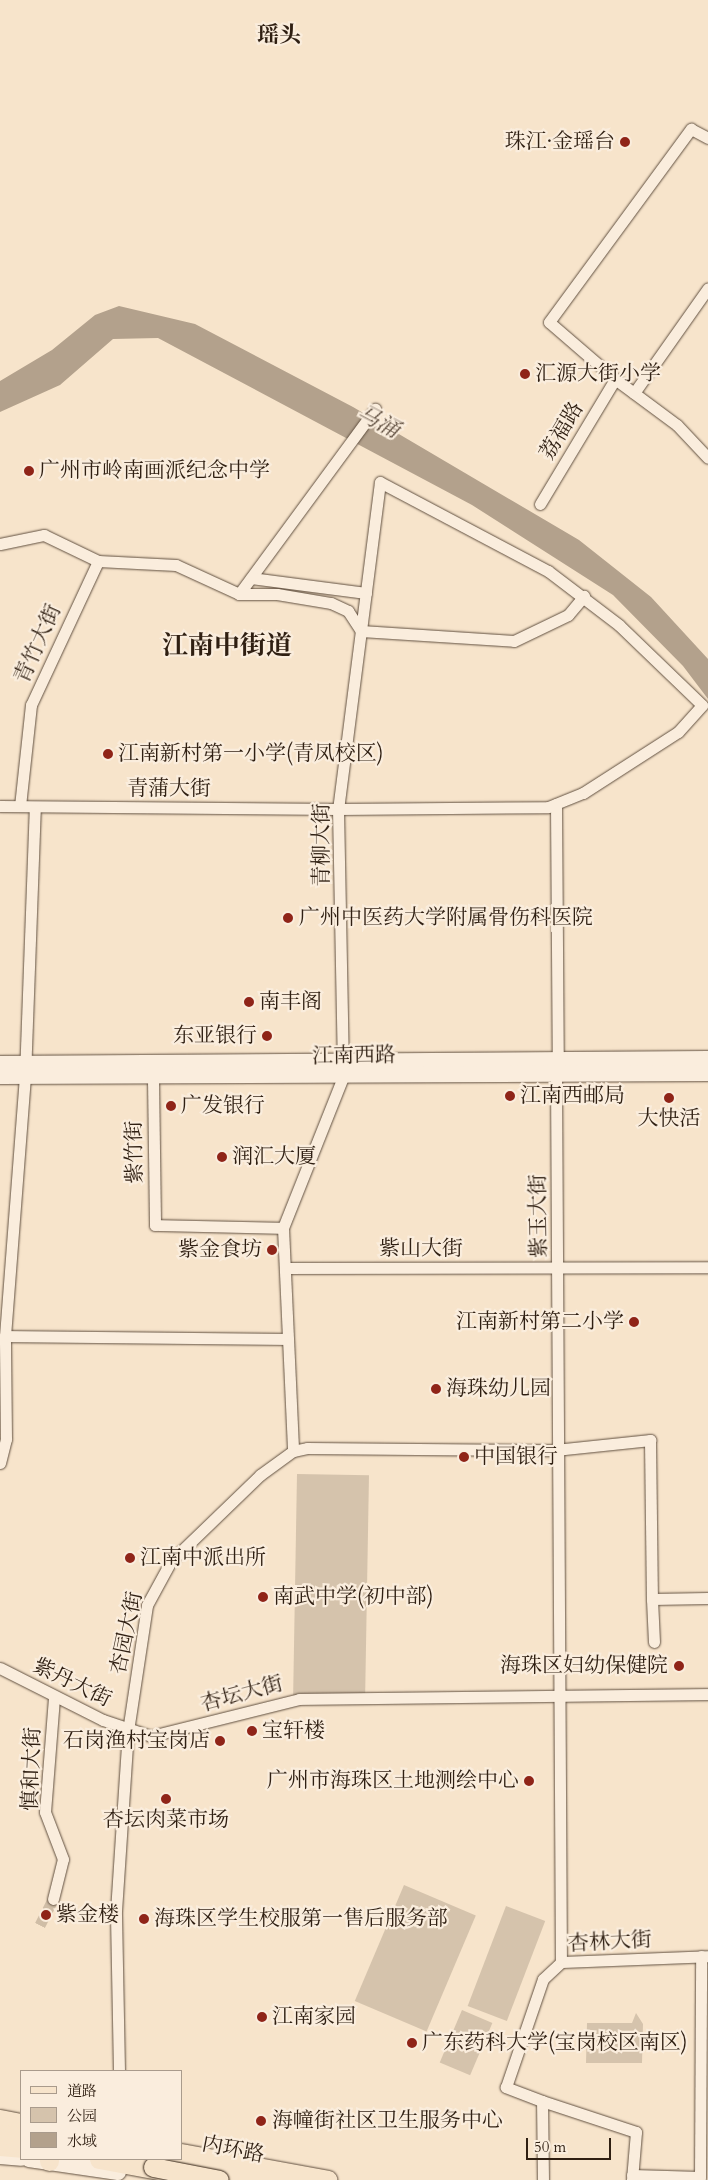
<!DOCTYPE html>
<html>
<head>
<meta charset="utf-8">
<style>
	body { margin:0 }
	#map { position:relative; width:708px; height:2180px; overflow:hidden; background:#f7e4cb; font-family:Cardo,"Noto Serif SC",serif }
	div>[style] { position:absolute }
	.green>* { inset:0; background:#d5c3ac; transform-origin:0 0 }
	.water>* { inset:0; background:#b3a18c }
	.minor-tunnel>* { height:11px; margin-top:-5.5px; transform-origin:0; background:repeating-linear-gradient(90deg,#cfbda6 0 11px,transparent 0 16.5px) }
	.roads { filter:drop-shadow(0 0 1px #615040) drop-shadow(0 0 1px #615040) }
	.minor>* { height:11px; margin:-5.5px; padding:0 5.5px; transform-origin:5.5px; border-radius:5.5px; background:#faeddd }
	.secondary>* { height:16px; margin:-8px; padding:0 8px; transform-origin:8px; border-radius:8px; background:#faeddd }
	.primary>* { height:19px; margin:-9.5px; padding:0 9.5px; transform-origin:9.5px; border-radius:9.5px; background:#f7e4cb }
	.trunk>* { height:19px; margin:-9.5px; padding:0 9.5px; transform-origin:9.5px; border-radius:9.5px; background:#f7e4cb }
	.bridges { filter:drop-shadow(0 0 1px #2f1f12) drop-shadow(0 0 1px #2f1f12) }
	.trunk-bridge>* { height:19px; margin:-9.5px; padding:0 9.5px; transform-origin:9.5px; border-radius:9.5px; background:#f7e4cb }
	.dots>* { width:14px; height:14px; translate:-50% -50%; box-sizing:border-box; border:2px solid #faeddd; border-radius:50% }
	span { translate:-50% -50%; white-space:nowrap; text-align:center; line-height:1.15; -webkit-text-stroke:4.5px #faeddd; paint-order:stroke }
	.poi-label { font-size:21px; color:#2f1f12 }
	.right { translate:-100% -50%; text-align:right }
	.left { translate:0 -50%; text-align:left }
	.street-label { font-size:21px; color:#2f1f12 }
	.neighbourhood-label { font-size:22px; color:#2f1f12; font-weight:700 }
	.water-label { font-size:22px; color:#5d4c3d; font-style:italic }
	.district-label { font-size:26px; color:#2f1f12; font-weight:700 }
	.legend { position:absolute; left:20px; top:2070px; width:162px; height:90px; box-sizing:border-box; background:#faeddd; border:1px solid #a99b8c; margin:0; padding:6px 9px; list-style:none; font-size:15px; color:#2f1f12 }
	.legend li { display:flex; align-items:center; gap:10px; height:25px }
	.legend b { width:25px; border:1px solid #a99b8c }
	.scale { position:absolute; left:526px; top:2138px; width:85px; height:22px; box-sizing:border-box; border:2px solid #2f1f12; border-top:0; padding-left:6px; font-size:15px; line-height:18px; white-space:nowrap; color:#2f1f12; -webkit-text-stroke:4px #faeddd; paint-order:stroke }
</style>
</head>
<body>
<div id="map">
	<div class="green">
		<i style="left:297px;top:1474px;width:72px;height:221px;rotate:1deg"></i>
		<i style="left:404px;top:1885px;width:78px;height:126px;rotate:23deg"></i>
		<i style="left:506px;top:1906px;width:42px;height:107px;rotate:21deg"></i>
		<i style="left:462px;top:2010px;width:33px;height:57px;rotate:23deg"></i>
		<i style="clip-path:polygon(636px 2013px,643px 2024px,642px 2063px,586px 2063px,587px 2023px,632px 2023px)"></i>
	</div>
	<div class="water">
		<i style="clip-path:polygon(119px 306px,195px 324px,353px 407px,579px 540px,651px 597px,708px 659px,708px 699px,683px 666px,613px 595px,472px 505px,158px 338px,113px 339px,60px 385px,0 412px,0 381px,52px 350px,95px 315px)"></i>
	</div>
	<div class="minor-tunnel">
		<i style="left:40px;top:1925px;width:29px;rotate:-63deg"></i>
	</div>
	<div class="roads">
		<div class="minor">
			<i style="left:615px;top:379px;width:87px;rotate:-139.2deg"></i>
			<i style="left:549px;top:322px;width:240px;rotate:-53.7deg"></i>
			<i style="left:691px;top:129px;width:19px;rotate:28deg"></i>
			<i style="left:634px;top:393px;width:128px;rotate:-54.8deg"></i>
			<i style="left:540px;top:504px;width:146px;rotate:-59deg"></i>
			<i style="left:615px;top:379px;width:77px;rotate:36.6deg"></i>
			<i style="left:677px;top:425px;width:45px;rotate:46.8deg"></i>
			<i style="left:0;top:544px;width:45px;rotate:-11.6deg"></i>
			<i style="left:44px;top:535px;width:60px;rotate:25.7deg"></i>
			<i style="left:98px;top:561px;width:78px;rotate:2.9deg"></i>
			<i style="left:176px;top:565px;width:69px;rotate:24.7deg"></i>
			<i style="left:239px;top:594px;width:230px;rotate:-53.7deg"></i>
			<i style="left:251px;top:578px;width:116px;rotate:7.4deg"></i>
			<i style="left:239px;top:594px;width:38px"></i>
			<i style="left:277px;top:594px;width:55px;rotate:9.5deg"></i>
			<i style="left:331px;top:603px;width:19px;rotate:25deg"></i>
			<i style="left:348px;top:611px;width:24px;rotate:57deg"></i>
			<i style="left:361px;top:631px;width:153px;rotate:3.7deg"></i>
			<i style="left:514px;top:641px;width:60px;rotate:-25.7deg"></i>
			<i style="left:568px;top:615px;width:25px;rotate:-50deg"></i>
			<i style="left:556px;top:804px;width:255px;rotate:89.6deg"></i>
			<i style="left:0;top:806px;width:338px;rotate:0.5deg"></i>
			<i style="left:338px;top:809px;width:210px;rotate:-0.5deg"></i>
			<i style="left:548px;top:807px;width:38px;rotate:-22deg"></i>
			<i style="left:583px;top:793px;width:113px;rotate:-32.7deg"></i>
			<i style="left:678px;top:732px;width:36px;rotate:-48deg"></i>
			<i style="left:702px;top:705px;width:115px;rotate:-136.1deg"></i>
			<i style="left:619px;top:625px;width:89px;rotate:-142.7deg"></i>
			<i style="left:548px;top:571px;width:190px;rotate:-152.1deg"></i>
			<i style="left:380px;top:482px;width:330px;rotate:97.3deg"></i>
			<i style="left:338px;top:809px;width:268px;rotate:88.9deg"></i>
			<i style="left:343px;top:1077px;width:162px;rotate:111.7deg"></i>
			<i style="left:283px;top:1228px;width:223px;rotate:87.4deg"></i>
			<i style="left:20px;top:806px;width:102px;rotate:-83.8deg"></i>
			<i style="left:31px;top:705px;width:159px;rotate:-65deg"></i>
			<i style="left:556px;top:1075px;width:887px;rotate:89.68deg"></i>
			<i style="left:153px;top:1079px;width:146px;rotate:89.2deg"></i>
			<i style="left:155px;top:1225px;width:128px;rotate:1.3deg"></i>
			<i style="left:285px;top:1268px;width:423px;rotate:-0.1deg"></i>
			<i style="left:5px;top:1336px;width:280px;rotate:0.6deg"></i>
			<i style="left:0;top:1463px;width:25px;rotate:-76deg"></i>
			<i style="left:6px;top:1439px;width:103px;rotate:-90.6deg"></i>
			<i style="left:5px;top:1336px;width:261px;rotate:-85.6deg"></i>
			<i style="left:25px;top:1076px;width:269px;rotate:-87.9deg"></i>
			<i style="left:654px;top:1642px;width:43px;rotate:-92.7deg"></i>
			<i style="left:652px;top:1599px;width:56px;rotate:-1deg"></i>
			<i style="left:0;top:1668px;width:115px;rotate:26.8deg"></i>
			<i style="left:103px;top:1720px;width:51px;rotate:18.4deg"></i>
			<i style="left:151px;top:1736px;width:153px;rotate:-14deg"></i>
			<i style="left:299px;top:1699px;width:409px;rotate:-0.7deg"></i>
			<i style="left:53px;top:1899px;width:41px;rotate:-76deg"></i>
			<i style="left:63px;top:1859px;width:50px;rotate:-111deg"></i>
			<i style="left:45px;top:1812px;width:115px;rotate:-85.5deg"></i>
			<i style="left:119px;top:2071px;width:160px;rotate:-91.1deg"></i>
			<i style="left:116px;top:1911px;width:180px;rotate:-86.2deg"></i>
			<i style="left:128px;top:1731px;width:127px;rotate:-81.4deg"></i>
			<i style="left:147px;top:1605px;width:50px;rotate:-61.4deg"></i>
			<i style="left:171px;top:1561px;width:124px;rotate:-44deg"></i>
			<i style="left:260px;top:1475px;width:41px;rotate:-36deg"></i>
			<i style="left:293px;top:1451px;width:14px;rotate:-12deg"></i>
			<i style="left:307px;top:1448px;width:248px;rotate:0.5deg"></i>
			<i style="left:555px;top:1450px;width:96px;rotate:-6deg"></i>
			<i style="left:650px;top:1440px;width:159px;rotate:89.3deg"></i>
			<i style="left:542px;top:2101px;width:99px;rotate:18.3deg"></i>
			<i style="left:636px;top:2132px;width:48px;rotate:94.8deg"></i>
			<i style="left:632px;top:2175px;width:68px;rotate:1.7deg"></i>
			<i style="left:700px;top:2177px;width:221px;rotate:-89.7deg"></i>
			<i style="left:543px;top:2180px;width:79px;rotate:-90.7deg"></i>
			<i style="left:542px;top:2101px;width:39px;rotate:-159deg"></i>
			<i style="left:506px;top:2087px;width:114px;rotate:-71.1deg"></i>
			<i style="left:543px;top:1979px;width:25px;rotate:-43deg"></i>
			<i style="left:561px;top:1962px;width:147px;rotate:-2.3deg"></i>
		</div>
		<div class="secondary">
			<i style="left:0;top:1064px;width:708px;rotate:-0.4deg"></i>
			<i style="left:0;top:1076px;width:708px;rotate:-0.24deg"></i>
			<i style="left:0;top:2156px;width:21px;rotate:5deg"></i>
			<i style="left:29px;top:2159px;width:90px;rotate:8.3deg"></i>
		</div>
		<div class="primary">
			<i style="left:0;top:2146px;width:21px;rotate:5deg"></i>
			<i style="left:181px;top:2153px;width:149px;rotate:10.4deg"></i>
			<i style="left:49px;top:2161px;width:2px;rotate:-90deg"></i>
		</div>
		<div class="trunk">
			<i style="left:0;top:2119px;width:21px;rotate:11deg"></i>
			<i style="left:0;top:2134px;width:21px;rotate:8deg"></i>
			<i style="left:99px;top:2159px;width:71px;rotate:10.5deg"></i>
			<i style="left:166px;top:2160px;width:107px;rotate:10.8deg"></i>
		</div>
	</div>
	<div class="bridges">
		<div class="trunk-bridge">
			<i style="left:153px;top:2167px;width:67px;rotate:11.1deg"></i>
		</div>
	</div>
	<div class="dots">
		<i style="left:625px;top:142px;background:#8f2418"></i>
		<i style="left:525px;top:374px;background:#8f2418"></i>
		<i style="left:29px;top:471px;background:#8f2418"></i>
		<i style="left:108px;top:754px;background:#8f2418"></i>
		<i style="left:288px;top:918px;background:#8f2418"></i>
		<i style="left:249px;top:1002px;background:#8f2418"></i>
		<i style="left:267px;top:1036px;background:#8f2418"></i>
		<i style="left:510px;top:1096px;background:#8f2418"></i>
		<i style="left:669px;top:1098px;background:#8f2418"></i>
		<i style="left:171px;top:1106px;background:#8f2418"></i>
		<i style="left:222px;top:1157px;background:#8f2418"></i>
		<i style="left:272px;top:1250px;background:#8f2418"></i>
		<i style="left:634px;top:1322px;background:#8f2418"></i>
		<i style="left:436px;top:1389px;background:#8f2418"></i>
		<i style="left:464px;top:1457px;background:#8f2418"></i>
		<i style="left:130px;top:1558px;background:#8f2418"></i>
		<i style="left:263px;top:1597px;background:#8f2418"></i>
		<i style="left:679px;top:1666px;background:#8f2418"></i>
		<i style="left:252px;top:1731px;background:#8f2418"></i>
		<i style="left:220px;top:1741px;background:#8f2418"></i>
		<i style="left:529px;top:1781px;background:#8f2418"></i>
		<i style="left:166px;top:1799px;background:#8f2418"></i>
		<i style="left:46px;top:1915px;background:#8f2418"></i>
		<i style="left:144px;top:1919px;background:#8f2418"></i>
		<i style="left:262px;top:2017px;background:#8f2418"></i>
		<i style="left:412px;top:2043px;background:#8f2418"></i>
		<i style="left:261px;top:2121px;background:#8f2418"></i>
	</div>
	<div class="poi-label">
		<span class="right" style="left:615px;top:142px">珠江·金瑶台</span>
		<span class="left" style="left:535px;top:374px">汇源大街小学</span>
		<span class="left" style="left:39px;top:471px">广州市岭南画派纪念中学</span>
		<span class="left" style="left:118px;top:754px">江南新村第一小学(青凤校区)</span>
		<span class="left" style="left:299px;top:918px">广州中医药大学附属骨伤科医院</span>
		<span class="left" style="left:259px;top:1002px">南丰阁</span>
		<span class="right" style="left:257px;top:1036px">东亚银行</span>
		<span class="left" style="left:520px;top:1096px">江南西邮局</span>
		<span class="left" style="left:181px;top:1106px">广发银行</span>
		<span style="left:669px;top:1119px">大快活</span>
		<span class="left" style="left:232px;top:1157px">润汇大厦</span>
		<span class="right" style="left:262px;top:1250px">紫金食坊</span>
		<span class="right" style="left:624px;top:1322px">江南新村第二小学</span>
		<span class="left" style="left:446px;top:1389px">海珠幼儿园</span>
		<span class="left" style="left:474px;top:1457px">中国银行</span>
		<span class="left" style="left:140px;top:1558px">江南中派出所</span>
		<span class="left" style="left:273px;top:1597px">南武中学(初中部)</span>
		<span class="right" style="left:668px;top:1666px">海珠区妇幼保健院</span>
		<span class="left" style="left:262px;top:1731px">宝轩楼</span>
		<span class="right" style="left:210px;top:1741px">石岗渔村宝岗店</span>
		<span class="right" style="left:519px;top:1781px">广州市海珠区土地测绘中心</span>
		<span style="left:166px;top:1820px">杏坛肉菜市场</span>
		<span class="left" style="left:56px;top:1915px">紫金楼</span>
		<span class="left" style="left:154px;top:1919px">海珠区学生校服第一售后服务部</span>
		<span class="left" style="left:272px;top:2017px">江南家园</span>
		<span class="left" style="left:422px;top:2043px">广东药科大学(宝岗校区南区)</span>
		<span class="left" style="left:272px;top:2121px">海幢街社区卫生服务中心</span>
	</div>
	<div class="street-label">
		<span style="left:562px;top:431px;rotate:-59deg">荔福路</span>
		<span style="left:38px;top:644px;rotate:-66deg">青竹大街</span>
		<span style="left:169px;top:789px">青蒲大街</span>
		<span style="left:322px;top:845px;rotate:-90deg">青柳大街</span>
		<span style="left:354px;top:1056px;rotate:-1deg">江南西路</span>
		<span style="left:135px;top:1152px;rotate:-91deg">紫竹街</span>
		<span style="left:539px;top:1216px;rotate:-91deg">紫玉大街</span>
		<span style="left:421px;top:1249px">紫山大街</span>
		<span style="left:127px;top:1633px;rotate:-78deg">杏园大街</span>
		<span style="left:72px;top:1683px;rotate:26deg">紫丹大街</span>
		<span style="left:242px;top:1694px;rotate:-15deg">杏坛大街</span>
		<span style="left:32px;top:1769px;rotate:-88deg">慎和大街</span>
		<span style="left:610px;top:1942px;rotate:-3deg">杏林大街</span>
		<span style="left:233px;top:2150px;rotate:11deg">内环路</span>
	</div>
	<div class="neighbourhood-label">
		<span style="left:279px;top:36px">瑶头</span>
	</div>
	<div class="water-label">
		<span style="left:378px;top:422px;rotate:28deg">马涌</span>
	</div>
	<div class="district-label">
		<span style="left:227px;top:646px">江南中街道</span>
	</div>
	<ul class="legend">
	<li><b style="height:6px;background:#f7e4cb"></b>道路</li>
	<li><b style="height:14px;background:#d5c3ac"></b>公园</li>
	<li><b style="height:14px;background:#b3a18c"></b>水域</li>
	</ul>
	<div class="scale">50 m</div>
</div>
</body>
</html>
